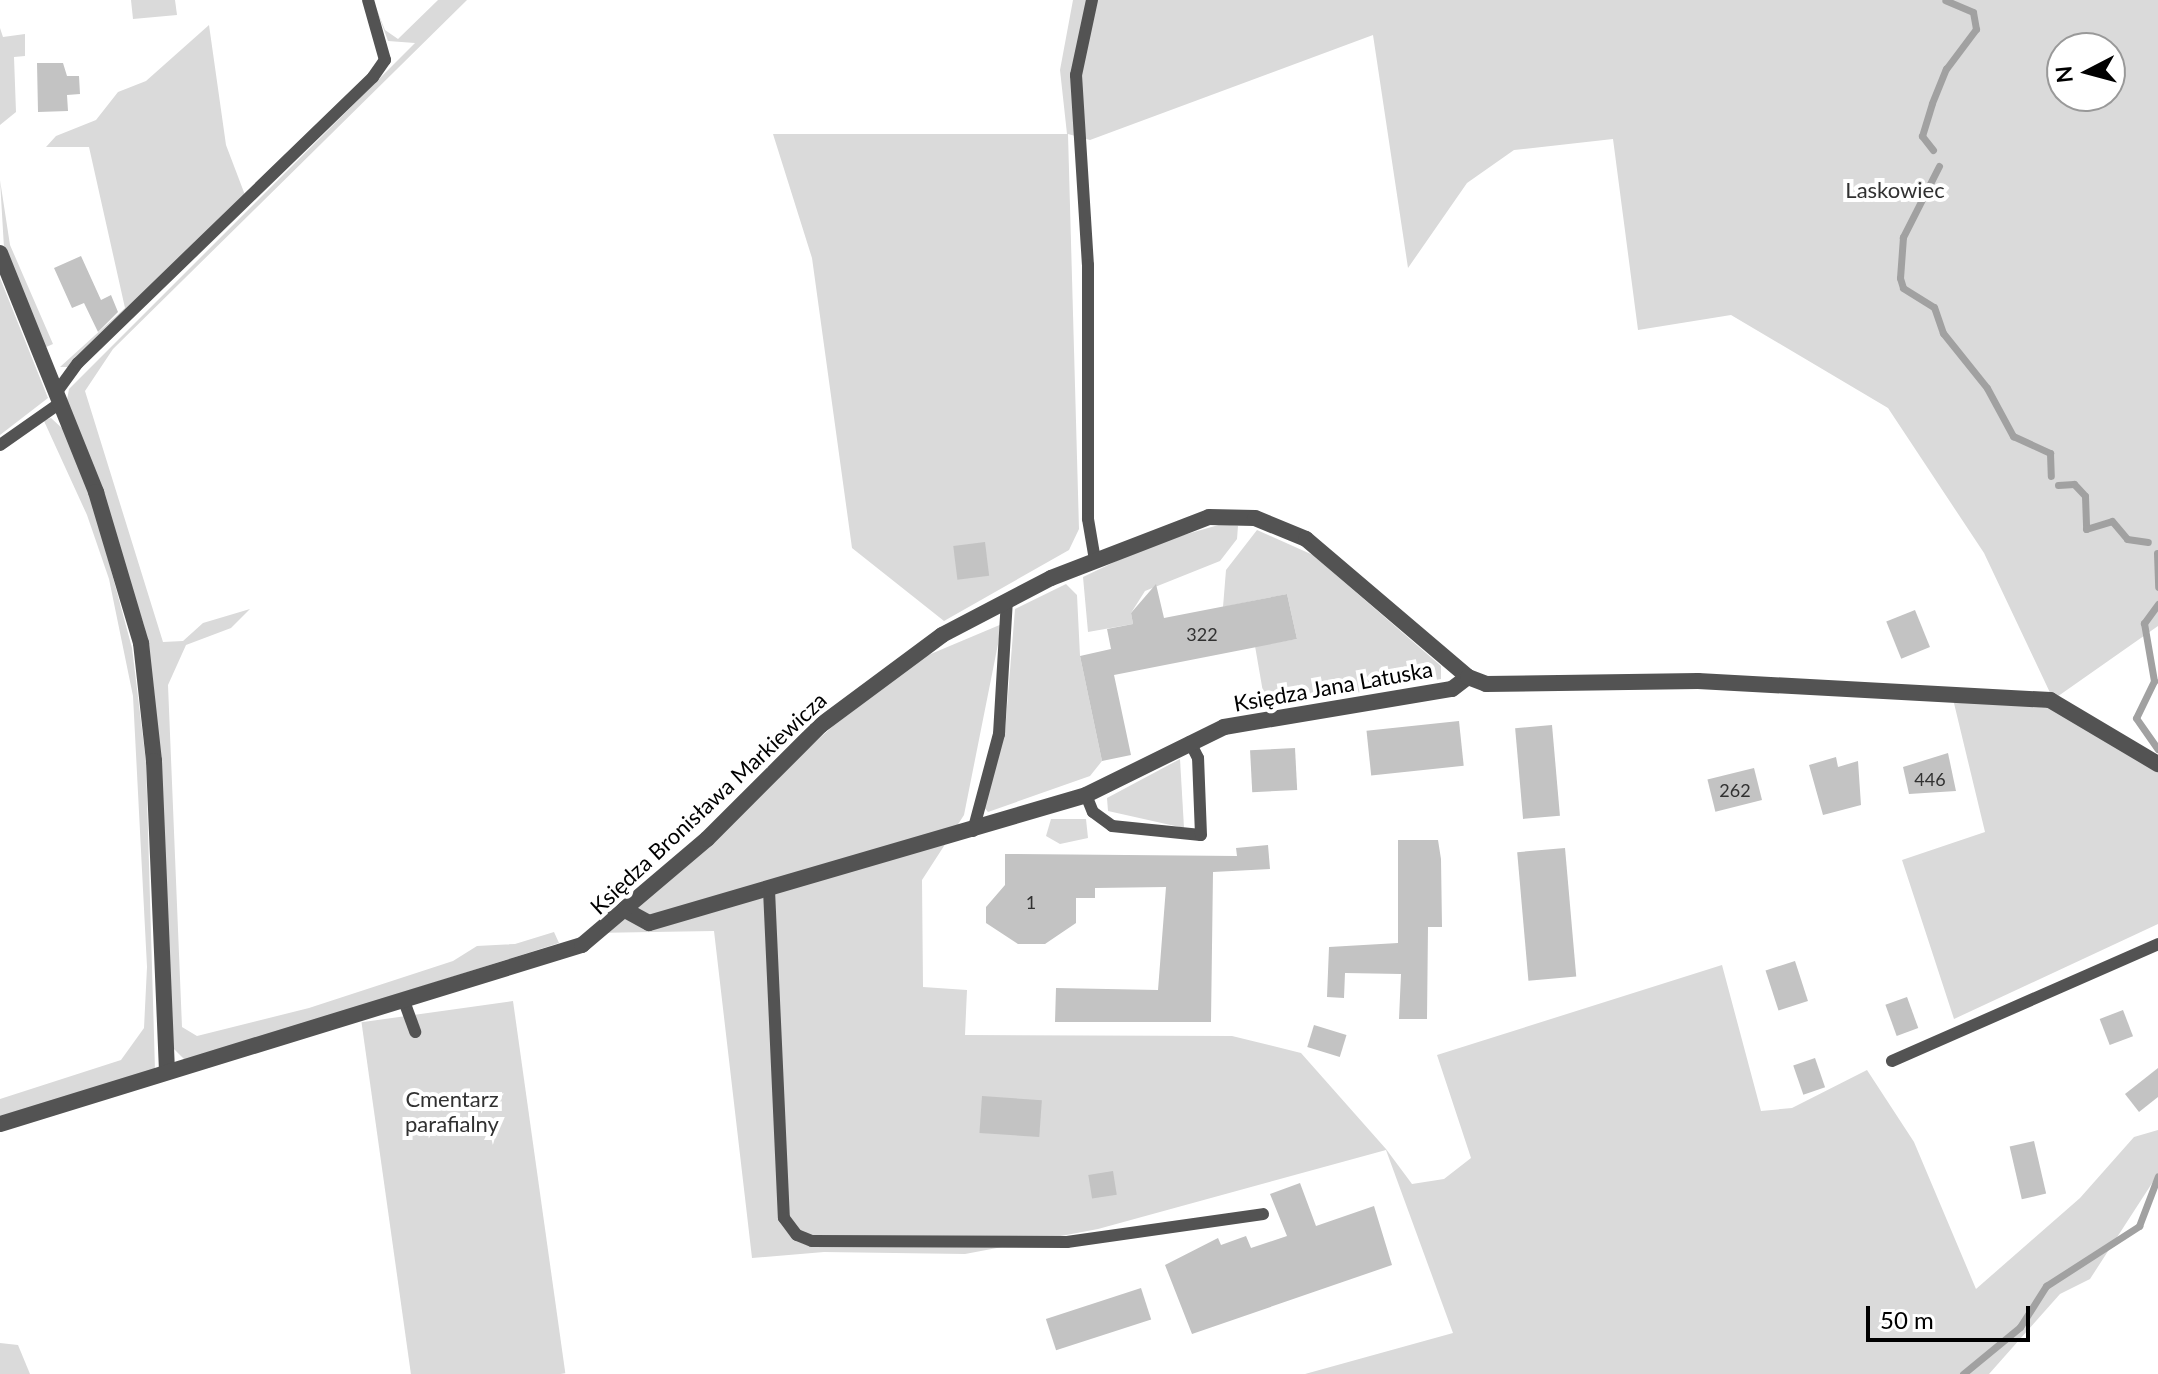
<!DOCTYPE html>
<html>
<head>
<meta charset="utf-8">
<style>
	body { margin:0 }
	#map { position:relative; width:2158px; height:1374px; overflow:hidden; background:#fff; font-family:Lato,sans-serif }
	div>[style] { position:absolute }
	.green>* { inset:0; background:#dadada; transform-origin:0 0 }
	.stream>* { height:7px; margin:-3.5px; padding:0 3.5px; transform-origin:3.5px; border-radius:3.5px; background:#a1a1a1 }
	.building>* { inset:0; background:#c3c3c3; transform-origin:0 0 }
	.service>* { height:12px; margin:-6px; padding:0 6px; transform-origin:6px; border-radius:6px; background:#535353 }
	.minor>* { height:16px; margin:-8px; padding:0 8px; transform-origin:8px; border-radius:8px; background:#535353 }
	span { translate:-50% -50%; white-space:nowrap; text-align:center; line-height:1.15; -webkit-text-stroke:8px #fff; paint-order:stroke }
	.number-label { font-size:18px; color:#313131 }
	.number-label span { -webkit-text-stroke-width:0 }
	.park-label { font-size:22px; color:#313131 }
	.street-label { font-size:22px; color:#000 }
	.north { position:absolute; left:2046px; top:32px; width:80px; height:80px; box-sizing:border-box; background:#fff; border:2px solid #999; border-radius:50%; rotate:264deg; font-size:22px; font-weight:700; line-height:32px; text-align:center; color:#000 }
	.north::after { content:''; display:block; margin:auto; width:28px; height:36px; background:#000; clip-path:polygon(50% 0,100% 100%,50% 72%,0 100%) }
	.scale { position:absolute; left:1866px; top:1306px; width:164px; height:36px; box-sizing:border-box; border:4px solid #000; border-top:0; padding-left:10px; font-size:24px; line-height:28px; white-space:nowrap; color:#000; -webkit-text-stroke:6px #fff; paint-order:stroke }
</style>
</head>
<body>
<div id="map">
	<div class="green">
		<i style="clip-path:polygon(131px 0,175px 0,177px 15px,133px 19px)"></i>
		<i style="clip-path:polygon(373px 0,385px 30px,398px 39px,438px 0,467px 0,113px 349px,85px 391px,163px 642px,183px 641px,203px 623px,250px 609px,231px 628px,186px 645px,168px 685px,182px 1027px,197px 1036px,309px 1008px,453px 961px,477px 946px,515px 944px,554px 932px,559px 943px,186px 1061px,171px 1046px,154px 691px,144px 625px,67px 400px,69px 389px,415px 43px,388px 41px)"></i>
		<i style="clip-path:polygon(evenodd,1073px 0,2158px 0,2158px 626px,2054px 699px,2158px 771px,2158px 924px,1954px 1019px,1902px 860px,1985px 832px,1953px 699px,2053px 699px,1984px 553px,1888px 408px,1731px 315px,1638px 330px,1613px 139px,1514px 150px,1467px 183px,1408px 268px,1373px 35px,1090px 140px,1068px 134px,1079px 529px,1069px 550px,944px 621px,852px 548px,812px 258px,773px 134px,1067px 134px,1060px 70px,1073px 0,2062px 48px,2110px 48px,2110px 96px,2062px 96px,2062px 48px)"></i>
		<i style="clip-path:polygon(209px 25px,226px 145px,245px 195px,69px 367px,60px 367px,125px 308px,89px 147px,46px 147px,56px 136px,96px 120px,118px 92px,146px 81px)"></i>
		<i style="clip-path:polygon(0 28px,3px 37px,25px 34px,25px 56px,14px 57px,16px 112px,0 125px)"></i>
		<i style="clip-path:polygon(0 180px,10px 245px,53px 344px,44px 348px,4px 248px)"></i>
		<i style="clip-path:polygon(0 278px,48px 398px,0 435px)"></i>
		<i style="clip-path:polygon(51px 418px,64px 430px,91px 496px,132px 648px,146px 762px,155px 1070px,0 1119px,0 1099px,121px 1060px,144px 1028px,147px 967px,133px 696px,109px 579px,87px 515px,44px 421px,33px 423px)"></i>
		<i style="clip-path:polygon(1222px 524px,1238px 526px,1237px 539px,1220px 561px,1145px 591px,1131px 613px,1133px 624px,1088px 632px,1083px 577px,1152px 544px)"></i>
		<i style="clip-path:polygon(1257px 530px,1313px 555px,1441px 666px,1441px 679px,1251px 710px,1264px 698px,1255px 646px,1297px 639px,1287px 594px,1223px 607px,1226px 570px)"></i>
		<i style="clip-path:polygon(1066px 584px,1077px 595px,1080px 656px,1102px 761px,1090px 776px,988px 812px,982px 805px,1005px 732px,1015px 609px)"></i>
		<i style="clip-path:polygon(1002px 624px,964px 815px,922px 880px,923px 987px,967px 990px,965px 1035px,1232px 1036px,1301px 1053px,1386px 1149px,1412px 1184px,1444px 1179px,1471px 1158px,1437px 1055px,1722px 965px,1761px 1111px,1792px 1108px,1867px 1070px,1914px 1142px,1976px 1289px,2080px 1198px,2134px 1137px,2158px 1130px,2158px 1174px,2090px 1279px,2060px 1294px,1989px 1374px,1305px 1374px,1453px 1333px,1386px 1150px,1098px 1229px,965px 1254px,824px 1252px,752px 1258px,714px 931px,591px 933px,689px 856px,833px 726px,926px 656px)"></i>
		<i style="clip-path:polygon(1180px 759px,1184px 828px,1108px 811px,1107px 798px)"></i>
		<i style="clip-path:polygon(1051px 819px,1086px 819px,1088px 838px,1060px 844px,1046px 836px)"></i>
		<i style="left:513px;top:1001px;width:376px;height:153px;rotate:82deg"></i>
		<i style="clip-path:polygon(0 1343px,18px 1345px,30px 1374px,0 1374px)"></i>
	</div>
	<div class="stream">
		<i style="left:1933px;top:150px;width:18px;rotate:-128deg"></i>
		<i style="left:1922px;top:136px;width:34px;rotate:-73deg"></i>
		<i style="left:1932px;top:103px;width:37px;rotate:-68deg"></i>
		<i style="left:1946px;top:69px;width:50px;rotate:-53.1deg"></i>
		<i style="left:1976px;top:29px;width:17px;rotate:-100deg"></i>
		<i style="left:1973px;top:12px;width:30px;rotate:-157deg"></i>
		<i style="left:1939px;top:166px;width:80px;rotate:116.9deg"></i>
		<i style="left:1903px;top:237px;width:41px;rotate:94.2deg"></i>
		<i style="left:1900px;top:278px;width:10px;rotate:73deg"></i>
		<i style="left:1903px;top:288px;width:36px;rotate:32deg"></i>
		<i style="left:1934px;top:307px;width:28px;rotate:71deg"></i>
		<i style="left:1943px;top:333px;width:70px;rotate:51.3deg"></i>
		<i style="left:1987px;top:388px;width:55px;rotate:61.6deg"></i>
		<i style="left:2013px;top:436px;width:41px;rotate:24.7deg"></i>
		<i style="left:2050px;top:453px;width:23px;rotate:88deg"></i>
		<i style="left:2058px;top:485px;width:16px;rotate:-4deg"></i>
		<i style="left:2074px;top:484px;width:16px;rotate:47deg"></i>
		<i style="left:2085px;top:496px;width:33px;rotate:88deg"></i>
		<i style="left:2086px;top:529px;width:27px;rotate:-17deg"></i>
		<i style="left:2112px;top:521px;width:23px;rotate:50deg"></i>
		<i style="left:2127px;top:539px;width:21px;rotate:8deg"></i>
		<i style="left:2157px;top:553px;width:34px;rotate:88deg"></i>
		<i style="left:2158px;top:604px;width:24px;rotate:126deg"></i>
		<i style="left:2144px;top:623px;width:59px;rotate:80.2deg"></i>
		<i style="left:2154px;top:681px;width:41px;rotate:115.9deg"></i>
		<i style="left:2136px;top:718px;width:38px;rotate:55deg"></i>
		<i style="left:1963px;top:1374px;width:74px;rotate:-39.5deg"></i>
		<i style="left:2020px;top:1327px;width:49px;rotate:-57.6deg"></i>
		<i style="left:2046px;top:1286px;width:111px;rotate:-32.8deg"></i>
		<i style="left:2139px;top:1226px;width:53px;rotate:-69.2deg"></i>
	</div>
	<div class="building">
		<i style="clip-path:polygon(37px 63px,63px 63px,67px 76px,79px 76px,80px 94px,67px 95px,68px 111px,38px 112px)"></i>
		<i style="clip-path:polygon(81px 256px,101px 300px,111px 295px,118px 312px,98px 332px,84px 303px,72px 308px,54px 268px)"></i>
		<i style="left:985px;top:542px;width:34px;height:32px;rotate:83deg"></i>
		<i style="clip-path:polygon(1156px 584px,1164px 618px,1287px 594px,1297px 639px,1114px 675px,1131px 755px,1102px 761px,1080px 656px,1111px 649px,1107px 629px,1133px 624px,1131px 613px)"></i>
		<i style="left:1915px;top:610px;width:40px;height:31px;rotate:68deg"></i>
		<i style="left:1459px;top:721px;width:45px;height:93px;rotate:84deg"></i>
		<i style="left:1552px;top:725px;width:91px;height:37px;rotate:85deg"></i>
		<i style="left:1295px;top:748px;width:42px;height:45px;rotate:87deg"></i>
		<i style="clip-path:polygon(1948px 753px,1956px 791px,1909px 794px,1903px 767px)"></i>
		<i style="clip-path:polygon(1836px 757px,1838px 767px,1858px 761px,1861px 805px,1823px 815px,1809px 765px)"></i>
		<i style="left:1754px;top:768px;width:33px;height:48px;rotate:76deg"></i>
		<i style="clip-path:polygon(1398px 840px,1438px 840px,1441px 859px,1442px 927px,1428px 927px,1427px 1019px,1399px 1019px,1401px 974px,1345px 973px,1344px 998px,1327px 997px,1329px 947px,1398px 943px)"></i>
		<i style="clip-path:polygon(1268px 845px,1270px 869px,1213px 872px,1211px 1022px,1055px 1022px,1056px 988px,1158px 990px,1166px 887px,1095px 888px,1095px 898px,1076px 898px,1076px 923px,1045px 944px,1018px 944px,986px 923px,986px 907px,1005px 885px,1005px 854px,1237px 856px,1236px 848px)"></i>
		<i style="left:1565px;top:848px;width:129px;height:48px;rotate:85deg"></i>
		<i style="left:1795px;top:961px;width:42px;height:31px;rotate:72deg"></i>
		<i style="left:1907px;top:997px;width:33px;height:23px;rotate:70deg"></i>
		<i style="left:2123px;top:1010px;width:28px;height:25px;rotate:69deg"></i>
		<i style="left:1314px;top:1025px;width:34px;height:23px;rotate:17deg"></i>
		<i style="left:1815px;top:1058px;width:31px;height:23px;rotate:71deg"></i>
		<i style="clip-path:polygon(2158px 1068px,2158px 1097px,2139px 1112px,2125px 1094px)"></i>
		<i style="left:982px;top:1096px;width:60px;height:37px;rotate:4deg"></i>
		<i style="left:2034px;top:1141px;width:54px;height:25px;rotate:77deg"></i>
		<i style="left:1113px;top:1171px;width:24px;height:25px;rotate:81deg"></i>
		<i style="clip-path:polygon(1300px 1183px,1316px 1226px,1374px 1206px,1392px 1265px,1192px 1334px,1165px 1265px,1218px 1238px,1221px 1245px,1246px 1236px,1251px 1248px,1287px 1236px,1270px 1194px)"></i>
		<i style="left:1141px;top:1288px;width:33px;height:100px;rotate:72deg"></i>
	</div>
	<div class="service">
		<i style="left:1092px;top:0;width:77px;rotate:102deg"></i>
		<i style="left:1076px;top:75px;width:190px;rotate:86.4deg"></i>
		<i style="left:1088px;top:265px;width:254px;rotate:90deg"></i>
		<i style="left:1088px;top:519px;width:42px;rotate:80.3deg"></i>
		<i style="left:56px;top:393px;width:37px;rotate:-54deg"></i>
		<i style="left:78px;top:363px;width:411px;rotate:-44.1deg"></i>
		<i style="left:373px;top:77px;width:21px;rotate:-55deg"></i>
		<i style="left:385px;top:60px;width:62px;rotate:-105.8deg"></i>
		<i style="left:0;top:445px;width:73px;rotate:-35deg"></i>
		<i style="left:1086px;top:795px;width:18px;rotate:68deg"></i>
		<i style="left:1093px;top:812px;width:24px;rotate:36deg"></i>
		<i style="left:1112px;top:826px;width:89px;rotate:5.8deg"></i>
		<i style="left:1201px;top:835px;width:77px;rotate:-92.2deg"></i>
		<i style="left:1198px;top:758px;width:18px;rotate:-117deg"></i>
		<i style="left:973px;top:831px;width:100px;rotate:-75deg"></i>
		<i style="left:999px;top:734px;width:133px;rotate:-86.6deg"></i>
		<i style="left:769px;top:890px;width:328px;rotate:87.4deg"></i>
		<i style="left:784px;top:1218px;width:21px;rotate:53deg"></i>
		<i style="left:797px;top:1235px;width:16px;rotate:22deg"></i>
		<i style="left:812px;top:1241px;width:255px;rotate:0.2deg"></i>
		<i style="left:1067px;top:1242px;width:198px;rotate:-8.1deg"></i>
		<i style="left:404px;top:1001px;width:33px;rotate:70deg"></i>
		<i style="left:1892px;top:1061px;width:291px;rotate:-23.7deg"></i>
	</div>
	<div class="minor">
		<i style="left:0;top:253px;width:258px;rotate:68.1deg"></i>
		<i style="left:96px;top:492px;width:158px;rotate:73.4deg"></i>
		<i style="left:141px;top:643px;width:119px;rotate:83.7deg"></i>
		<i style="left:154px;top:761px;width:311px;rotate:87.6deg"></i>
		<i style="left:627px;top:911px;width:25px;rotate:29deg"></i>
		<i style="left:649px;top:923px;width:455px;rotate:-16.3deg"></i>
		<i style="left:1086px;top:795px;width:154px;rotate:-26.2deg"></i>
		<i style="left:1224px;top:727px;width:231px;rotate:-9.5deg"></i>
		<i style="left:1452px;top:689px;width:20px;rotate:-37deg"></i>
		<i style="left:0;top:1124px;width:609px;rotate:-17.1deg"></i>
		<i style="left:582px;top:945px;width:164px;rotate:-40.3deg"></i>
		<i style="left:707px;top:839px;width:161px;rotate:-45deg"></i>
		<i style="left:821px;top:725px;width:151px;rotate:-36.6deg"></i>
		<i style="left:942px;top:635px;width:123px;rotate:-27.6deg"></i>
		<i style="left:1051px;top:578px;width:169px;rotate:-21.1deg"></i>
		<i style="left:1209px;top:517px;width:46px;rotate:1.2deg"></i>
		<i style="left:1255px;top:518px;width:55px;rotate:22.4deg"></i>
		<i style="left:1306px;top:539px;width:213px;rotate:40.4deg"></i>
		<i style="left:1468px;top:677px;width:19px;rotate:21deg"></i>
		<i style="left:1486px;top:684px;width:212px;rotate:-0.8deg"></i>
		<i style="left:1698px;top:681px;width:353px;rotate:3.1deg"></i>
		<i style="left:2050px;top:700px;width:126px;rotate:30.7deg"></i>
	</div>
	<div class="number-label">
		<span style="left:1202px;top:634px">322</span>
		<span style="left:1930px;top:779px">446</span>
		<span style="left:1735px;top:790px">262</span>
		<span style="left:1031px;top:902px">1</span>
	</div>
	<div class="park-label">
		<span style="left:1895px;top:190px">Laskowiec</span>
		<span style="left:452px;top:1111px">Cmentarz<br>parafialny</span>
	</div>
	<div class="street-label">
		<span style="left:1333px;top:686px;rotate:-10deg">Księdza Jana Latuska</span>
		<span style="left:708px;top:803px;rotate:-43deg">Księdza Bronisława Markiewicza</span>
	</div>
	<div class="north">N</div>
	<div class="scale">50 m</div>
</div>
</body>
</html>
